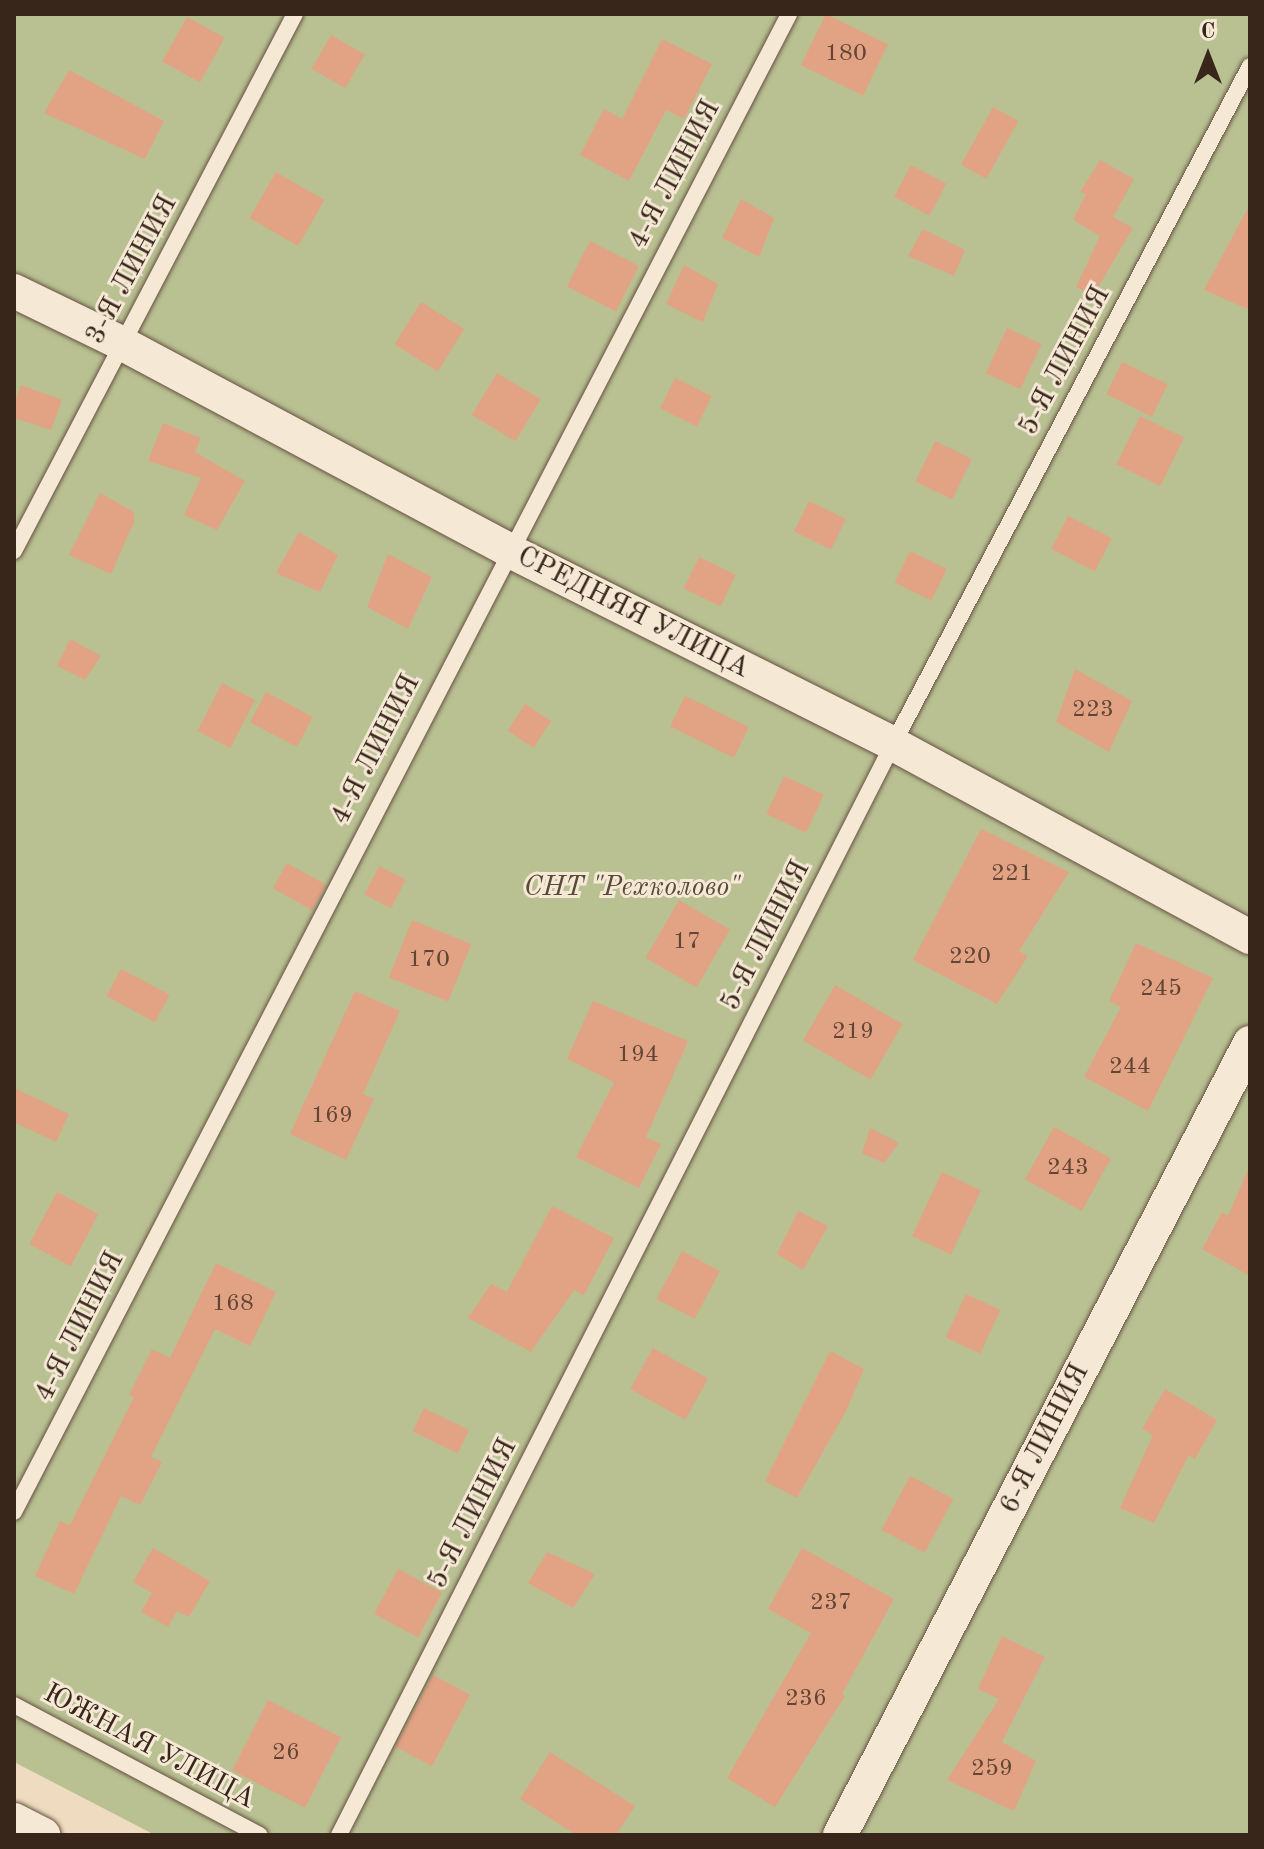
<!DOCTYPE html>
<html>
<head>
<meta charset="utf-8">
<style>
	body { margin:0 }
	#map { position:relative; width:1264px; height:1849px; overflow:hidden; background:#efdbbf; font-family:"Old Standard TT",serif }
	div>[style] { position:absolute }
	.green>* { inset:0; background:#b9c092 }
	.building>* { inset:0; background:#e2a384; transform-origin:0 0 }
	.roads { filter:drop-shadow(0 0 2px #665343) drop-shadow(0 0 2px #665343) }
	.lane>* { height:16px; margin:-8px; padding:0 8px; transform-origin:8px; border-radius:8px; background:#f5e8d5 }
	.street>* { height:34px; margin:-17px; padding:0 17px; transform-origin:17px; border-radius:17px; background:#f5e8d5 }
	span { translate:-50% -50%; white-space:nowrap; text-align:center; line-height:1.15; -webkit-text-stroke:6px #f5e8d5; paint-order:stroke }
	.number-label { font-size:24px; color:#624534 }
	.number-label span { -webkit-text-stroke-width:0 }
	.street-label { font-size:28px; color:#38261a }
	.park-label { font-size:28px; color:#584c38; font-style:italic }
	.frame { position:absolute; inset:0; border:16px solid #38261a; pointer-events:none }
	.north { position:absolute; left:1168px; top:16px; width:80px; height:80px; -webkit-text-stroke:6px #f5e8d5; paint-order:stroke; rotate:0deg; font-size:22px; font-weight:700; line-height:32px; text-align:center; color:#38261a }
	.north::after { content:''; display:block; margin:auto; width:28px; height:36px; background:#38261a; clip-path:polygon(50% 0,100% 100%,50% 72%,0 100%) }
</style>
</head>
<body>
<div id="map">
	<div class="green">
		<i style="clip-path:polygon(14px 14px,1250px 14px,1250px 1835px,155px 1835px,14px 1762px)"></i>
	</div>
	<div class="building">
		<i style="left:826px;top:14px;width:69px;height:57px;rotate:26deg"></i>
		<i style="left:187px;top:17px;width:43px;height:51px;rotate:29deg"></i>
		<i style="left:331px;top:35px;width:39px;height:39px;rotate:30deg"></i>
		<i style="clip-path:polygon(662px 39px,712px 64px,684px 119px,666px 110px,629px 181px,580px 155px,604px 109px,622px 119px)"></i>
		<i style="clip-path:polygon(69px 70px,164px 121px,145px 159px,44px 113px)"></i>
		<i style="left:993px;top:107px;width:29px;height:66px;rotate:29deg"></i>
		<i style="clip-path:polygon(1100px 160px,1134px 179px,1113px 217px,1133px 228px,1093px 296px,1076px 287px,1100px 236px,1073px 220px,1086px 194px,1080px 192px)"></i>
		<i style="left:911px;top:165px;width:40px;height:36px;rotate:28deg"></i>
		<i style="left:276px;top:172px;width:56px;height:53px;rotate:30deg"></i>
		<i style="clip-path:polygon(741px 199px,774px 218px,759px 257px,722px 238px)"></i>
		<i style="clip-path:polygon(1250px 204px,1250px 310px,1204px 290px)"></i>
		<i style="clip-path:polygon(923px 229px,965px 250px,954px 276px,908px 256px)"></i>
		<i style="left:590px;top:241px;width:55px;height:51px;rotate:27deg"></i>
		<i style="clip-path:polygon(684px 265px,718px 284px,703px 322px,666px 304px)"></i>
		<i style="left:421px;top:302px;width:51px;height:50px;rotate:32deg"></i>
		<i style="left:1007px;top:328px;width:38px;height:50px;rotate:25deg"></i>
		<i style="left:1122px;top:362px;width:51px;height:36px;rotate:26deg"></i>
		<i style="left:497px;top:373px;width:51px;height:49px;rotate:31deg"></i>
		<i style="left:675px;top:378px;width:41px;height:34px;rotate:26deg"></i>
		<i style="clip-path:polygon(21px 385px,62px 400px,51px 430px,14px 418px,14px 404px)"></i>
		<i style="left:1140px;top:416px;width:49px;height:54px;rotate:26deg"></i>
		<i style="clip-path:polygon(163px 423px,201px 438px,195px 452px,245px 481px,217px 530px,184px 515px,201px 478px,148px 461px)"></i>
		<i style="left:935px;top:441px;width:41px;height:45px;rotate:26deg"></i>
		<i style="clip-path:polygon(100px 493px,134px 512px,134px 522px,111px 574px,69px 555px)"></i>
		<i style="left:809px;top:501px;width:41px;height:34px;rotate:26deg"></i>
		<i style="left:1068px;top:516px;width:49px;height:37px;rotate:27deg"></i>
		<i style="clip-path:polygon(299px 532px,338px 555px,320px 592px,276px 573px)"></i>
		<i style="left:910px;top:551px;width:41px;height:35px;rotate:26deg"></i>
		<i style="clip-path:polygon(388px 554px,432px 577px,408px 629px,367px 607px)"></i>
		<i style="left:699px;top:557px;width:41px;height:35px;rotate:26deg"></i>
		<i style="clip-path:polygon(70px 639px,101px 656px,85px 680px,57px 666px)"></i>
		<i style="clip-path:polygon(1075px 669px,1132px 701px,1109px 752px,1056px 722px)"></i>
		<i style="left:222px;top:683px;width:37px;height:54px;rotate:27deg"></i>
		<i style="left:266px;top:692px;width:53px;height:34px;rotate:28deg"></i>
		<i style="left:685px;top:696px;width:71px;height:34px;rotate:26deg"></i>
		<i style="left:525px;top:704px;width:31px;height:32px;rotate:33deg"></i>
		<i style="left:784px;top:776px;width:44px;height:42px;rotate:25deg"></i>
		<i style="clip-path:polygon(981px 829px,1069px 872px,1019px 951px,1028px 956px,997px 1004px,913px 960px)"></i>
		<i style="left:287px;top:863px;width:45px;height:29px;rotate:29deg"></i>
		<i style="left:379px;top:866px;width:30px;height:32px;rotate:27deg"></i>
		<i style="left:679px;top:900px;width:59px;height:67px;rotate:30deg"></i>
		<i style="left:412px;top:920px;width:64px;height:62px;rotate:22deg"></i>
		<i style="clip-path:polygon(1136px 943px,1213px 978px,1148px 1111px,1084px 1077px,1121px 1007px,1109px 1001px)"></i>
		<i style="left:121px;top:969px;width:55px;height:31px;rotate:28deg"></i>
		<i style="left:835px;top:985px;width:78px;height:64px;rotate:30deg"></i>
		<i style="clip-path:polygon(355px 991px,400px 1011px,363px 1094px,374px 1099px,346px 1160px,290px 1134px)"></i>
		<i style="clip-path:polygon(593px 1001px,688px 1041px,646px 1137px,661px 1144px,639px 1188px,576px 1157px,614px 1082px,567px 1059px)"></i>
		<i style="clip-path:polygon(14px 1088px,69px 1114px,56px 1142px,14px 1122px)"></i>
		<i style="left:1054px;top:1127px;width:65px;height:60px;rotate:29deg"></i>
		<i style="clip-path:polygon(870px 1128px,899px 1143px,884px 1163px,862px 1153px)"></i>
		<i style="clip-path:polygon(1250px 1165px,1250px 1276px,1202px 1249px,1222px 1212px,1228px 1216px)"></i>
		<i style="left:942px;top:1172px;width:43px;height:71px;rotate:25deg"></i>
		<i style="left:57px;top:1192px;width:47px;height:59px;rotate:28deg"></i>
		<i style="clip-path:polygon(552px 1206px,614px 1238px,584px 1295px,574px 1290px,531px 1352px,468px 1318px,491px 1284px,507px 1292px)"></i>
		<i style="clip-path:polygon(798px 1211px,828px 1226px,803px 1270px,777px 1254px)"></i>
		<i style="left:682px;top:1251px;width:43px;height:54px;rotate:28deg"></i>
		<i style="clip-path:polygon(216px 1263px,276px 1292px,250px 1346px,215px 1329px,151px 1457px,162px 1462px,140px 1505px,121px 1496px,74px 1594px,35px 1576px,60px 1521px,70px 1525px,134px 1397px,129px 1395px,152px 1349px,170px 1358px)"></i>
		<i style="left:966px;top:1294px;width:38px;height:48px;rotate:25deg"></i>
		<i style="left:653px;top:1348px;width:63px;height:47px;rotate:29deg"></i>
		<i style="clip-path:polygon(830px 1351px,864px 1369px,846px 1411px,797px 1498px,765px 1481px)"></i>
		<i style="clip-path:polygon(1165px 1389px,1217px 1420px,1195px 1459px,1189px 1455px,1154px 1523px,1120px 1508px,1153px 1435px,1142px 1429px)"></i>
		<i style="left:424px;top:1408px;width:50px;height:26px;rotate:26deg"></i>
		<i style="left:910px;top:1476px;width:49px;height:61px;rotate:28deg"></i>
		<i style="clip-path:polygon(153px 1548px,210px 1581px,189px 1617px,177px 1611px,168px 1627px,141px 1612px,152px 1593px,133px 1582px)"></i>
		<i style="clip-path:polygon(802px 1548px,894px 1599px,842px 1694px,845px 1696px,775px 1807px,727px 1778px,811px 1633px,768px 1609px)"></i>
		<i style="clip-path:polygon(547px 1552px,595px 1574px,573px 1608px,528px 1583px)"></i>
		<i style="left:398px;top:1569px;width:50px;height:51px;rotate:28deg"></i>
		<i style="clip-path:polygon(1002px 1636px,1045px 1657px,1002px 1742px,1036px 1761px,1014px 1811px,947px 1780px,999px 1699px,978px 1689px)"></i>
		<i style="left:433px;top:1675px;width:42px;height:81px;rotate:28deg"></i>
		<i style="left:268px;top:1700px;width:82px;height:79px;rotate:27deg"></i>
		<i style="clip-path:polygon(550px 1752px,635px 1806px,616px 1835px,576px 1835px,520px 1799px)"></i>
	</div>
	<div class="roads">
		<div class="lane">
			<i style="left:14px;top:551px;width:606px;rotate:-62.38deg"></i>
			<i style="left:14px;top:1512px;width:1687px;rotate:-62.64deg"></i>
			<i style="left:14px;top:1705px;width:278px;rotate:27.9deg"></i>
			<i style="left:339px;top:1835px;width:1224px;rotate:-63.08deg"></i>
			<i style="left:893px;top:744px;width:766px;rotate:-62.23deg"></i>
		</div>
		<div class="street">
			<i style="left:14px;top:291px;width:121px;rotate:25.9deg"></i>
			<i style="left:123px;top:344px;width:437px;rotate:28.1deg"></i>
			<i style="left:508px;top:550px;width:431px;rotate:26.7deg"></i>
			<i style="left:893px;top:744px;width:406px;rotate:28.4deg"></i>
			<i style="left:14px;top:1820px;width:33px;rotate:27deg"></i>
			<i style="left:840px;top:1835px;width:892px;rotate:-62.63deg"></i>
		</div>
	</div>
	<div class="number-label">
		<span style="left:846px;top:55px">180</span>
		<span style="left:1093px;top:711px">223</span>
		<span style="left:1012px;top:875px">221</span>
		<span style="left:687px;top:943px">17</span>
		<span style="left:970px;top:958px">220</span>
		<span style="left:429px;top:961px">170</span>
		<span style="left:1161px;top:990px">245</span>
		<span style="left:853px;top:1033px">219</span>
		<span style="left:638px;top:1056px">194</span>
		<span style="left:1130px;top:1068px">244</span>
		<span style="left:332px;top:1117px">169</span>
		<span style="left:1068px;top:1169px">243</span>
		<span style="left:233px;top:1305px">168</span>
		<span style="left:831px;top:1604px">237</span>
		<span style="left:806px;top:1700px">236</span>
		<span style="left:286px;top:1754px">26</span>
		<span style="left:992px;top:1770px">259</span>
	</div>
	<div class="street-label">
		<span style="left:675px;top:175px;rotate:-62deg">4-Я ЛИНИЯ</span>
		<span style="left:132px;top:270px;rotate:-62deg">3-Я ЛИНИЯ</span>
		<span style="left:1065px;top:361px;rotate:-62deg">5-Я ЛИНИЯ</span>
		<span style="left:633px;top:613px;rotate:27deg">СРЕДНЯЯ УЛИЦА</span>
		<span style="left:376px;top:750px;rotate:-63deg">4-Я ЛИНИЯ</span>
		<span style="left:766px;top:936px;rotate:-63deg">5-Я ЛИНИЯ</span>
		<span style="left:80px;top:1327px;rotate:-63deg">4-Я ЛИНИЯ</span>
		<span style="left:1045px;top:1439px;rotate:-63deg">6-Я ЛИНИЯ</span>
		<span style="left:473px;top:1514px;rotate:-63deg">5-Я ЛИНИЯ</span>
		<span style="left:149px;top:1747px;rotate:28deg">ЮЖНАЯ УЛИЦА</span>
	</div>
	<div class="park-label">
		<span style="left:632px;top:888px">СНТ "Рехколово"</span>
	</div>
	<div class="frame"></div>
	<div class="north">С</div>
</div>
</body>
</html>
